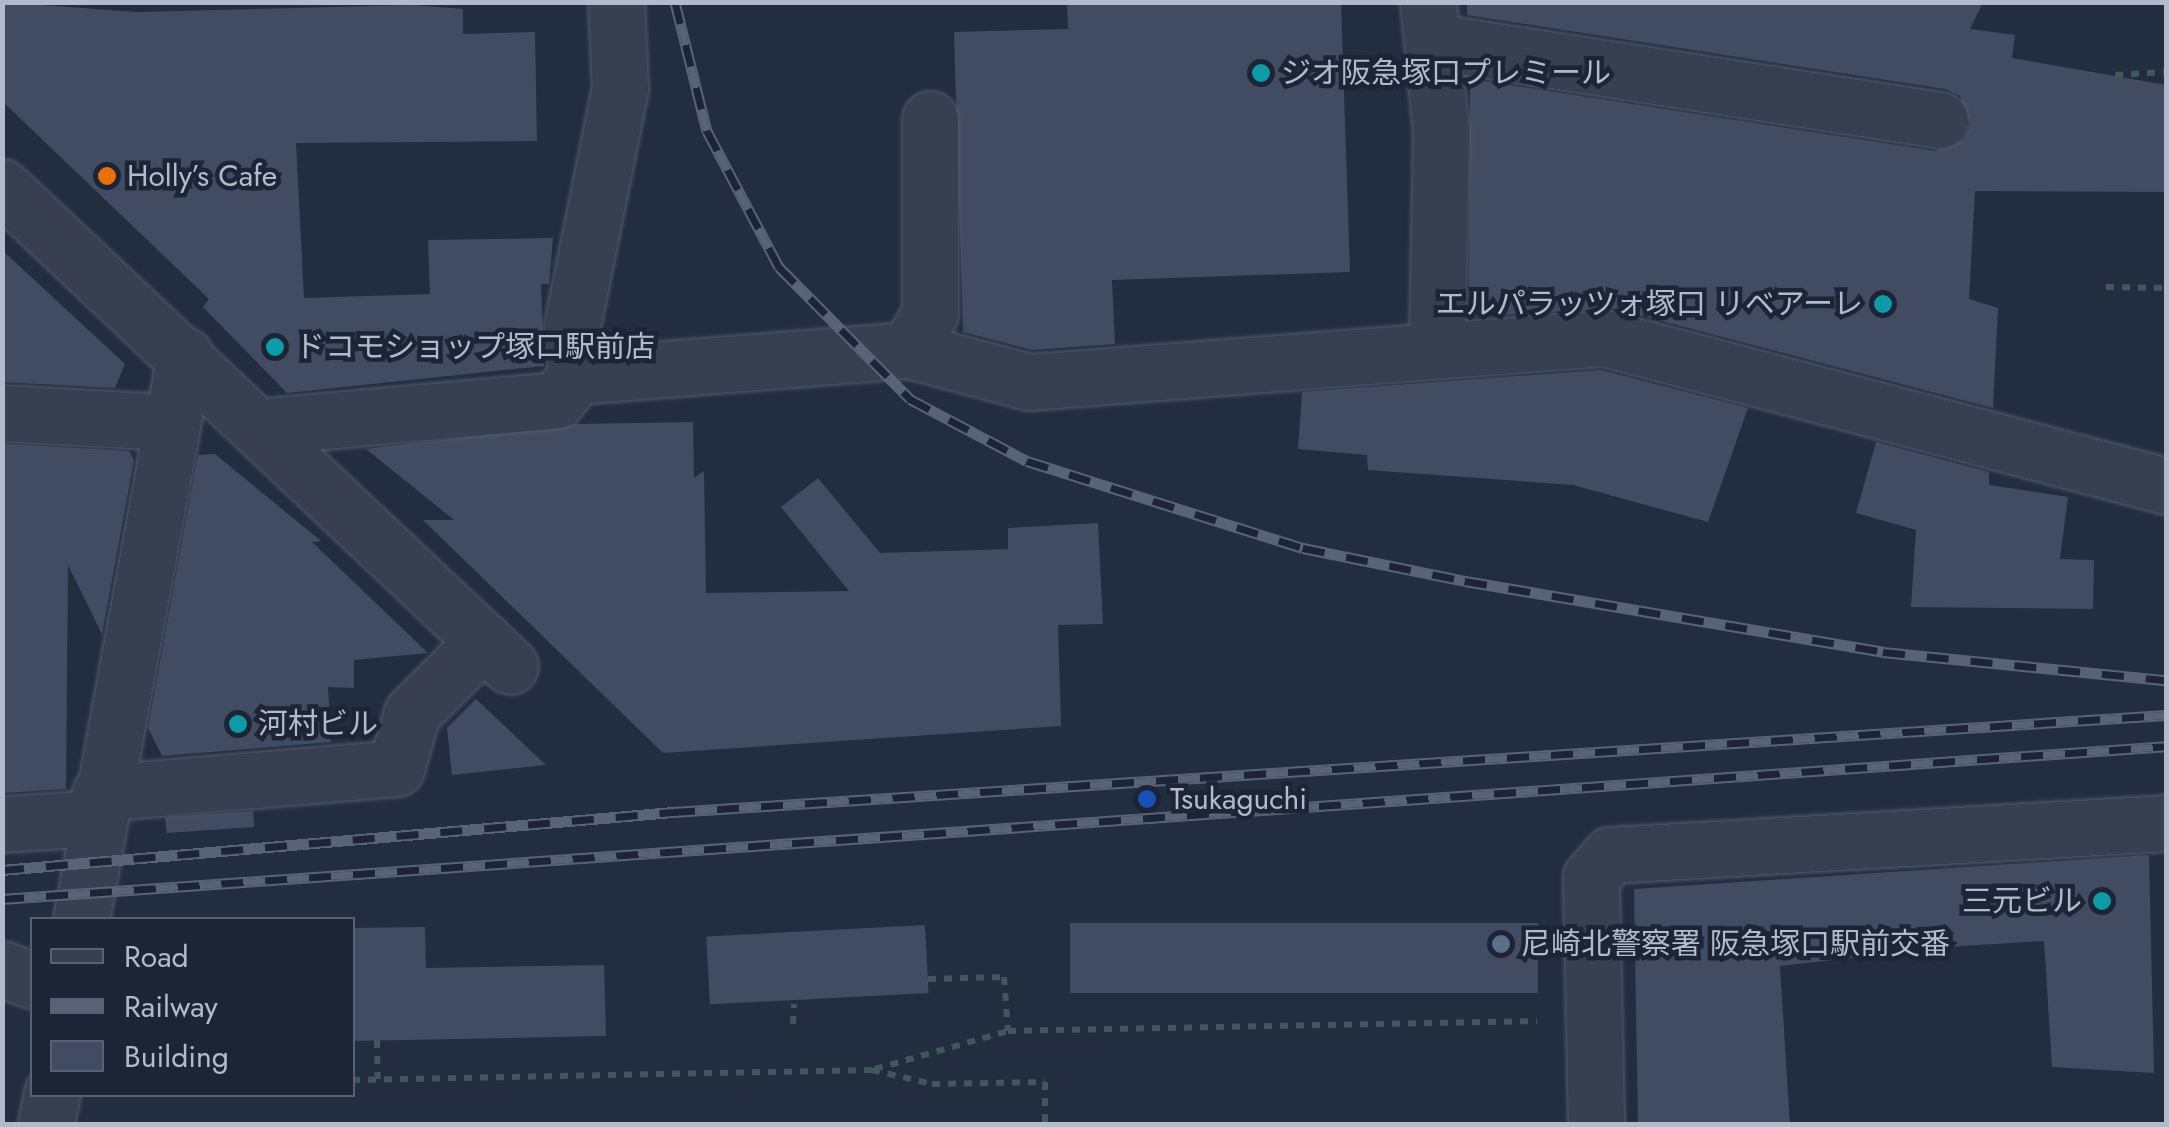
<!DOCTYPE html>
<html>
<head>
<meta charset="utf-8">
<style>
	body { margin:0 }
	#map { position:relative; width:2169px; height:1127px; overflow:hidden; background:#222d40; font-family:Jost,"Noto Sans JP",sans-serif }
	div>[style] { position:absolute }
	.building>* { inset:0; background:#414c62; transform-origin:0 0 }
	.path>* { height:6px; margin-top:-3px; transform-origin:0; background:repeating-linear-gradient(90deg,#40575b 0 8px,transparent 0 16px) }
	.roads { filter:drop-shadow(0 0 2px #525a6b) drop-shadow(0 0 2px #525a6b) }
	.minor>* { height:55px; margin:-27.5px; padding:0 27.5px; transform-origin:27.5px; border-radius:27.5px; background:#373f50 }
	.rail>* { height:11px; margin-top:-5.5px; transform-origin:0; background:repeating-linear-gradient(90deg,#1c2435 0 22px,#586377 0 44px); box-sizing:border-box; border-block:2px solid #586377 }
	.dots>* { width:28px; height:28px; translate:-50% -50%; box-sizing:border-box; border:5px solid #1c2435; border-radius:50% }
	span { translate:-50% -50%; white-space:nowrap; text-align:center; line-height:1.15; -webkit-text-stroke:9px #1c2435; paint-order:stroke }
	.poi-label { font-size:30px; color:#b3bacb }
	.left { translate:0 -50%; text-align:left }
	.right { translate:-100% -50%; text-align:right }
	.frame { position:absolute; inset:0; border:5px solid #b3bacb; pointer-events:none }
	.legend { position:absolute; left:30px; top:917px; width:325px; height:180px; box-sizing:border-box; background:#1c2435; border:2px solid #586071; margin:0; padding:12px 18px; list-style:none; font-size:30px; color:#b3bacb }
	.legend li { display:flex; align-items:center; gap:20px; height:50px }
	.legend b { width:50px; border:2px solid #586071 }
</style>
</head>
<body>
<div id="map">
	<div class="building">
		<i style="clip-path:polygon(2px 2px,137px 12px,413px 5px,463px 9px,463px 34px,535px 32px,537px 141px,296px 143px,304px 298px,430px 294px,428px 240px,553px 238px,549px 284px,541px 284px,544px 366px,287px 393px,203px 307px,209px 299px,2px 101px)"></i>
		<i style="clip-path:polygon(1067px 2px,1341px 2px,1350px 272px,1112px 280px,1115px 344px,1032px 350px,963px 332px,954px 32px,1068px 29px)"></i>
		<i style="clip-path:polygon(1467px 2px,1983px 2px,1970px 29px,2015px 35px,2012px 58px,2166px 85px,2166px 192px,1975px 191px,1969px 299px,1998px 308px,1993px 408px,1612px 308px,1469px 317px,1470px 79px,1935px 151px,1964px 140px,1971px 124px,1960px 96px,1945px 89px,1467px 15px)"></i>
		<i style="clip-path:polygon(2px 250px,125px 364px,115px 388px,2px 382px)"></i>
		<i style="clip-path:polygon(1601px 370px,1748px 408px,1708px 522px,1573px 485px,1368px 470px,1367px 455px,1298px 449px,1302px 392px)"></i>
		<i style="clip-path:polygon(693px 422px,694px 478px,704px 471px,706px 593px,849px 591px,781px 507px,818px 478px,880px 553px,1008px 549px,1008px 528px,1098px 523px,1103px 624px,1058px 625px,1061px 726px,663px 753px,423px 520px,454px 520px,366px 449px,577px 424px)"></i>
		<i style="clip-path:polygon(1876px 442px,1989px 472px,1989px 485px,2068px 497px,2060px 559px,2094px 560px,2093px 609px,1911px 607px,1916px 530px,1856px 513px)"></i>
		<i style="clip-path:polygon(5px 444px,129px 451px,134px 460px,102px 634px,68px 565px,66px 789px,2px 793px)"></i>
		<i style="clip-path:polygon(215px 454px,321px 541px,312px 542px,428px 653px,354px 660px,354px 688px,328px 687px,331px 742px,162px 756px,148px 728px,198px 455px)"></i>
		<i style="clip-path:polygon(476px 699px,546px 765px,452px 775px,447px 728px)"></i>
		<i style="left:253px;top:811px;width:16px;height:88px;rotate:86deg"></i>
		<i style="clip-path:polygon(2149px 855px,2154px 1073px,2052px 1067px,2044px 941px,1946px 947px,1780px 966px,1790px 1124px,1638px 1124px,1634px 889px)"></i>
		<i style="left:1538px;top:923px;width:70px;height:468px;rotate:90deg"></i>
		<i style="left:925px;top:925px;width:68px;height:219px;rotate:87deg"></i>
		<i style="clip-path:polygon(425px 927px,426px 968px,604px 965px,606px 1036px,352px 1041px,352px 928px)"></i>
	</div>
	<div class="path">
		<i style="left:2115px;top:75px;width:51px;rotate:-3.4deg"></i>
		<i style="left:2106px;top:287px;width:60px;rotate:1deg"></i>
		<i style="left:928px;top:979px;width:76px;rotate:-1.5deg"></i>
		<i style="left:1004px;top:977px;width:54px;rotate:85.8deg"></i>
		<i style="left:793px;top:1024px;width:20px;rotate:-87deg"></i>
		<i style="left:377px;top:1040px;width:39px;rotate:89deg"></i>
		<i style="left:875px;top:1069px;width:138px;rotate:-15.9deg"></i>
		<i style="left:1008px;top:1031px;width:529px;rotate:-1.08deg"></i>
		<i style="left:352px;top:1080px;width:520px;rotate:-1.1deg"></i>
		<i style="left:872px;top:1070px;width:62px;rotate:13.1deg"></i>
		<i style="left:932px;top:1084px;width:113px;rotate:-1deg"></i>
		<i style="left:1045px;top:1082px;width:42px;rotate:90deg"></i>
	</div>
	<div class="roads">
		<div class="minor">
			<i style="left:1428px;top:2px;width:131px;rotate:84.3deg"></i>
			<i style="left:1441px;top:132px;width:213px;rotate:91.1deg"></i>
			<i style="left:1436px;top:42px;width:510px;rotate:8.8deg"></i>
			<i style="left:2px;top:187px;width:698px;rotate:43.32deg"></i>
			<i style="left:909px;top:350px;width:43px;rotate:-60.4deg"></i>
			<i style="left:930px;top:313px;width:194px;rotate:-90deg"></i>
			<i style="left:576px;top:376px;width:50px;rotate:-94.6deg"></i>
			<i style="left:572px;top:326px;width:242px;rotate:-78.6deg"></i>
			<i style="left:620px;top:89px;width:87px;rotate:-92.6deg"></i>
			<i style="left:2px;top:413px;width:168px;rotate:3.1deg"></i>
			<i style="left:257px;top:427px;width:301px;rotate:-5.1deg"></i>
			<i style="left:557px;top:400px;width:31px;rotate:-52deg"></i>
			<i style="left:576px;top:376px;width:334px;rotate:-4.5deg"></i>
			<i style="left:909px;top:350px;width:124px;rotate:14.9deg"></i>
			<i style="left:1029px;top:382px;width:577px;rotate:-4.38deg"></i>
			<i style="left:1604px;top:338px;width:581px;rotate:14.75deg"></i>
			<i style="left:100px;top:793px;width:297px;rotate:-4.8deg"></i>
			<i style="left:396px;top:768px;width:57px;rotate:-73.8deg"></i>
			<i style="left:412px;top:713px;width:102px;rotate:-45deg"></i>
			<i style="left:2px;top:824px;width:94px;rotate:-3.7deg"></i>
			<i style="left:81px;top:920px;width:574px;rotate:-79.57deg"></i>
			<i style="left:2px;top:969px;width:32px;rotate:20deg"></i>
			<i style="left:46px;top:1124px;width:31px;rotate:-79deg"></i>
			<i style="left:1596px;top:1124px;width:247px;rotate:-91.2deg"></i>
			<i style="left:1591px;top:877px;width:29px;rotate:-49deg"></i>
			<i style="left:1610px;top:855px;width:557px;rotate:-3.29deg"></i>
		</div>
	</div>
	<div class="rail">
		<i style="left:675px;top:2px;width:133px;rotate:76.1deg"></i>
		<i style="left:707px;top:131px;width:154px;rotate:62.1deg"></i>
		<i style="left:779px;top:267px;width:186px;rotate:45.2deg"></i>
		<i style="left:910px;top:399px;width:132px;rotate:27.9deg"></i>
		<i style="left:1027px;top:461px;width:289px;rotate:17.5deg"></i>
		<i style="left:1303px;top:548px;width:165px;rotate:11.5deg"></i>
		<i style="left:1465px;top:581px;width:424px;rotate:9.6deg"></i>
		<i style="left:1883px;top:652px;width:284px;rotate:5.7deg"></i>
		<i style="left:2px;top:870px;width:674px;rotate:-4.94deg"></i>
		<i style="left:673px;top:812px;width:1496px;rotate:-3.72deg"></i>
		<i style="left:2px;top:899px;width:2169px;rotate:-4.04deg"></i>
	</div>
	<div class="dots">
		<i style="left:1261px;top:73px;background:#0f9aa8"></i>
		<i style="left:107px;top:176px;background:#e8710a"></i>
		<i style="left:1883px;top:304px;background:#0f9aa8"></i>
		<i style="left:275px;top:347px;background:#0f9aa8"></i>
		<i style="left:238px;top:724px;background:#0f9aa8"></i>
		<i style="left:1147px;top:799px;background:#1a4fb4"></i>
		<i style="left:2102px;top:901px;background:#0f9aa8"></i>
		<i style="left:1501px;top:944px;background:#5c6f8a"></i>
	</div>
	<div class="poi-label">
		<span class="left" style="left:1281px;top:73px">ジオ阪急塚口プレミール</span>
		<span class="left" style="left:127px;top:176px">Holly’s Cafe</span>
		<span class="right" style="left:1863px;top:304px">エルパラッツォ塚口 リベアーレ</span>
		<span class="left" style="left:295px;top:347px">ドコモショップ塚口駅前店</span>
		<span class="left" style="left:258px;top:724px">河村ビル</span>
		<span class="left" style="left:1170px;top:799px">Tsukaguchi</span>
		<span class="right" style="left:2082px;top:901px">三元ビル</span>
		<span class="left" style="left:1521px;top:944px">尼崎北警察署 阪急塚口駅前交番</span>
	</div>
	<div class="frame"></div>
	<ul class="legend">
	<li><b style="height:12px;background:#373f50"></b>Road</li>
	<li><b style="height:12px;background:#586377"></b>Railway</li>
	<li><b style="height:28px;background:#414c62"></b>Building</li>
	</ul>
</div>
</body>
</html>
